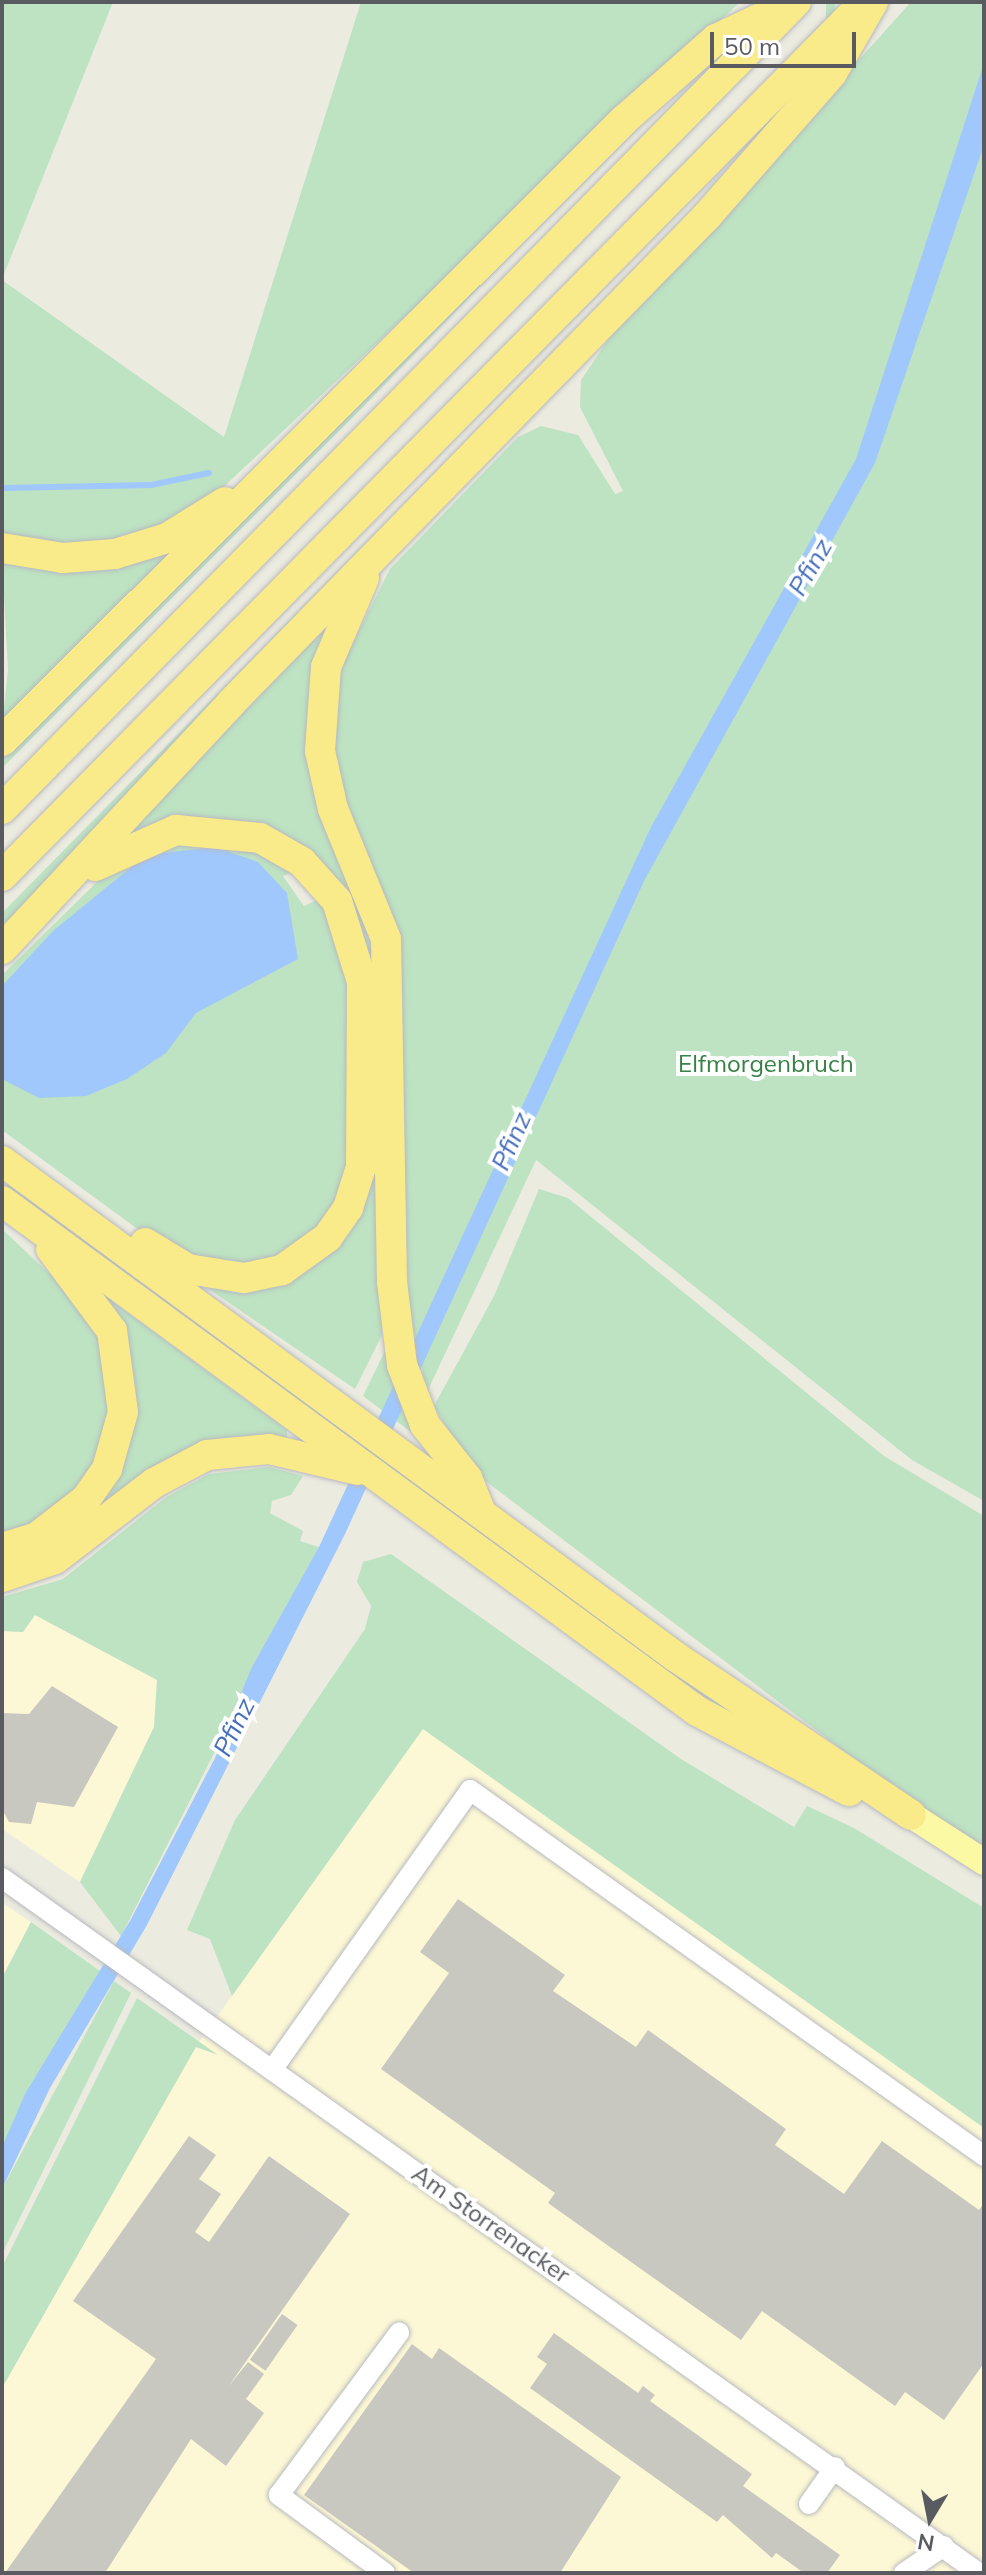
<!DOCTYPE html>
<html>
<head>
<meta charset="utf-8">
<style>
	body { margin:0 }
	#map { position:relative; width:986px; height:2575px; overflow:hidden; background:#ecebe0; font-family:Mulish,sans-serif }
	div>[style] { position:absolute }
	.commercial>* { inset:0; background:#fcf8d5 }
	.green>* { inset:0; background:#bde3c2; transform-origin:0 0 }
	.water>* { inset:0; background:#a0c8fc }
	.stream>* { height:6px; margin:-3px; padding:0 3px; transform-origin:3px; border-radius:3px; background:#a0c8fc }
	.building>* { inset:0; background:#c8c7c0; transform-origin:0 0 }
	.roads { filter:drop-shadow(0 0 2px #b8b9bf) drop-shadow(0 0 2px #b8b9bf) }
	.minor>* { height:20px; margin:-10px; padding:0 10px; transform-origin:10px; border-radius:10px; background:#fff }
	.major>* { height:26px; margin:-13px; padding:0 13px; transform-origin:13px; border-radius:13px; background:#fcf9a5 }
	.highway>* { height:30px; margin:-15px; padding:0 15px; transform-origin:15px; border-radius:15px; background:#f9eb8a }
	span { translate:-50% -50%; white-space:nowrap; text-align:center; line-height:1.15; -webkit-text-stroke:8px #fff; paint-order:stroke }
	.park-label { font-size:24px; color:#378244 }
	.street-label { font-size:24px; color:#595b61 }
	.water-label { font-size:26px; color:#456fbd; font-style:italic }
	.frame { position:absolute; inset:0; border:4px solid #595b61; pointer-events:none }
	.north { position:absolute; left:890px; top:2479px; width:80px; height:80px; -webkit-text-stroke:6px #fff; paint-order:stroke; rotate:190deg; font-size:22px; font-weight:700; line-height:32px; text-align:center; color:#595b61 }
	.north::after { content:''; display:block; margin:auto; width:28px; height:36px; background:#595b61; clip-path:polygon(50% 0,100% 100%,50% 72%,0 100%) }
	.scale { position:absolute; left:710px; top:32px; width:146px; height:36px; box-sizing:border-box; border:4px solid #595b61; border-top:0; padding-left:10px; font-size:24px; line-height:28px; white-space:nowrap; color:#595b61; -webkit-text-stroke:6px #fff; paint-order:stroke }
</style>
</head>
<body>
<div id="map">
	<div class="commercial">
		<i style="clip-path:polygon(35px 1615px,157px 1680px,154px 1727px,80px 1882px,2px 1829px,2px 1631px,23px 1632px)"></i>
		<i style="clip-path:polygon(423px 1728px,984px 2127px,984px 2573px,2px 2573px,2px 2388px,196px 2046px)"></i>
		<i style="clip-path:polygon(2px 1903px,31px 1922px,2px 1978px)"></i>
	</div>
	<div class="green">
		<i style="clip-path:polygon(2px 2px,113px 2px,2px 279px)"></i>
		<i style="clip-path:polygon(361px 2px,740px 2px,200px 509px,167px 528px,104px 546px,2px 539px,2px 280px,224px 437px)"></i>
		<i style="left:826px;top:2px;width:9px;height:1173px"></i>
		<i style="clip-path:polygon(911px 2px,984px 2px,984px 1501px,912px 1460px,536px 1160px,427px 1392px,409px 1312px,392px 916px,335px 785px,332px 684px,390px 569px,518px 437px,541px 426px,578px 435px,615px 494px,623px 491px,580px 407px,581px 380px,612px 334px)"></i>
		<i style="clip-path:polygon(619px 144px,353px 417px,2px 768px,2px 753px)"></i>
		<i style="clip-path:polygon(672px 232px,2px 940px,2px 913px)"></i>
		<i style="clip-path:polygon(180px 542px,2px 727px,8px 670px,2px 558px)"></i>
		<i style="clip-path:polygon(341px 604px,313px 677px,374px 932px,382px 1335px,355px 1389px,200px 1283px,338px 1243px,370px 961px,356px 915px,253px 824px,198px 818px,128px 835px)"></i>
		<i style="clip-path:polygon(236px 842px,298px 870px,283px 876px,304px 906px,317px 900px,314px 888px,347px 953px,356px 1137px,338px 1210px,279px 1261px,205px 1264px,139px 1230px,2px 1130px,2px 975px,99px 880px,161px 845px)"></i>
		<i style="clip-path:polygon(539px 1189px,568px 1198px,884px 1456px,984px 1516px,984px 1846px,901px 1794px,472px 1471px,434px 1406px,494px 1296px)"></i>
		<i style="clip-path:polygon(2px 1229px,92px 1314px,115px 1391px,95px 1469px,48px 1517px,2px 1538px)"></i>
		<i style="clip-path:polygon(102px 1294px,287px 1430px,287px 1438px,114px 1505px,56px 1539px,135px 1391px,126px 1346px)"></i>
		<i style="clip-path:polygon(385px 1351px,394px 1389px,415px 1435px,363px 1396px)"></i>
		<i style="clip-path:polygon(269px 1467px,303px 1476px,291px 1495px,272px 1501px,270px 1513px,303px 1531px,300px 1541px,319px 1547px,121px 1936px,80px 1882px,154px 1727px,157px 1680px,35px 1615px,23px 1632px,2px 1631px,2px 1597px,63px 1579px,165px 1498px,209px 1474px)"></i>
		<i style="clip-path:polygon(391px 1554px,681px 1759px,794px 1827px,807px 1806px,854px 1828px,984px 1908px,984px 2128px,423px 1729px,232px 1996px,210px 1939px,187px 1930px,235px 1820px,365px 1629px,371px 1606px,357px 1582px,363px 1562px)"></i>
		<i style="clip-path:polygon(31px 1922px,100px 1971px,2px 2147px,2px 1978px)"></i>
		<i style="clip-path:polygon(114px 1981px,131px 1993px,2px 2254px,2px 2189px)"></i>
		<i style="clip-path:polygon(137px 1998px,218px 2055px,196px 2047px,2px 2388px,2px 2267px)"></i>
	</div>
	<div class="water">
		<i style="clip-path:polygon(984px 63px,984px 145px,875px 463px,644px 881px,345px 1534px,147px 1925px,50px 2088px,2px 2189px,2px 2147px,25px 2094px,131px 1919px,215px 1758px,251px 1669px,319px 1547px,651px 827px,856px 459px)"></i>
		<i style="clip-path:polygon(215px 847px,258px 862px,287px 893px,298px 959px,196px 1013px,166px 1053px,127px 1079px,86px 1096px,39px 1098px,2px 1079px,2px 986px,53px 931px,146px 855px)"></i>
	</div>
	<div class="stream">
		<i style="left:2px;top:488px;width:149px;rotate:-1.2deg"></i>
		<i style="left:151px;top:485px;width:59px;rotate:-11.7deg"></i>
	</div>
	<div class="building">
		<i style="clip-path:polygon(52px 1686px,118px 1727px,74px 1807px,37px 1802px,31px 1824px,9px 1822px,2px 1809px,2px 1713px,29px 1714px)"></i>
		<i style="clip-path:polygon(458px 1899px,565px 1975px,553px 1991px,636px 2047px,648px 2030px,786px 2129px,775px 2145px,844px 2194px,882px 2141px,979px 2210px,984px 2203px,984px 2363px,944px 2420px,905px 2392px,895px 2406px,762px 2311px,741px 2340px,548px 2203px,555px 2193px,381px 2069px,449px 1973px,420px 1952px)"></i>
		<i style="clip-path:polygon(189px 2136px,216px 2155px,199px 2179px,221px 2194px,195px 2232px,209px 2242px,269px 2156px,350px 2214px,228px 2387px,248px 2362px,264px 2374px,246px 2399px,264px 2413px,226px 2466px,191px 2439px,105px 2573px,5px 2573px,156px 2359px,73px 2301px)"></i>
		<i style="left:282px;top:2314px;width:19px;height:56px;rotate:35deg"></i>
		<i style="clip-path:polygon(554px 2333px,638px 2393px,643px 2386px,655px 2395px,650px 2401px,752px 2474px,743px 2486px,840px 2555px,827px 2573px,804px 2573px,776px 2553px,772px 2558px,723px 2515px,717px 2522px,530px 2388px,547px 2364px,537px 2357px)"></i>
		<i style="clip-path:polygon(412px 2344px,432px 2359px,439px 2348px,621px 2477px,560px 2573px,414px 2573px,304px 2495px)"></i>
	</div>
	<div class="roads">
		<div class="minor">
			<i style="left:2px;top:1878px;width:1199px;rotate:35.43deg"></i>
			<i style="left:272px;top:2070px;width:343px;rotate:-54.7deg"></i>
			<i style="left:470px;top:1790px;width:631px;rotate:35.45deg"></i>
			<i style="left:809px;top:2504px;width:45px;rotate:-54.9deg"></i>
			<i style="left:385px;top:2573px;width:132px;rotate:-143.7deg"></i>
			<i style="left:279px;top:2495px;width:202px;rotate:-53.5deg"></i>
			<i style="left:904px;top:2573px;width:48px;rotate:-34deg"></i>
		</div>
		<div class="major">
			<i style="left:911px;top:1815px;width:87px;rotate:32.8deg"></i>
		</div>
		<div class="highway">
			<i style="left:2px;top:548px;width:62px;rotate:9.3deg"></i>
			<i style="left:63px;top:558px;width:52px;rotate:-4.4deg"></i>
			<i style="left:115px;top:554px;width:54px;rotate:-17.1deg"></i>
			<i style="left:167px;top:538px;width:68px;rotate:-31.8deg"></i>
			<i style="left:364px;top:578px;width:97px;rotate:113.1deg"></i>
			<i style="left:326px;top:667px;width:84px;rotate:94.1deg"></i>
			<i style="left:320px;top:751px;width:59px;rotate:77.4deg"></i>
			<i style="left:333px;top:809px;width:140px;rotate:67.8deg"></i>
			<i style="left:386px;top:939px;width:343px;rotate:89deg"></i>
			<i style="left:392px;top:1282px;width:84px;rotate:83.1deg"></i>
			<i style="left:402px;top:1365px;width:64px;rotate:69deg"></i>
			<i style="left:425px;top:1425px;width:68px;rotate:51.6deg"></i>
			<i style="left:467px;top:1478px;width:35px;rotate:68deg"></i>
			<i style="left:2px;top:741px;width:879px;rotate:-44.95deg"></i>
			<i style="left:624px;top:120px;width:123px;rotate:-41.4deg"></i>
			<i style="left:716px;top:39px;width:68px;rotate:-25.1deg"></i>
			<i style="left:2px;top:809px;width:1132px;rotate:-45.47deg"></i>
			<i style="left:95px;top:866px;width:89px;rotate:-24deg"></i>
			<i style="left:176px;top:830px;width:84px;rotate:5.4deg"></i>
			<i style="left:260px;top:838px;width:48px;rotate:29.7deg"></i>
			<i style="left:302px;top:862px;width:52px;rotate:48.1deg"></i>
			<i style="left:337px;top:901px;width:85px;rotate:72.8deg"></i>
			<i style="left:362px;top:982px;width:185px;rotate:90.3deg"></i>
			<i style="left:361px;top:1167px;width:43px;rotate:107.6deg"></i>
			<i style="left:348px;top:1208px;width:35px;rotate:125deg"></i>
			<i style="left:328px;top:1237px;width:57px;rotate:144.3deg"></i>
			<i style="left:282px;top:1270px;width:39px;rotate:168deg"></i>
			<i style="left:244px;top:1278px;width:57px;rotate:-170.9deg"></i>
			<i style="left:188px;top:1269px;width:50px;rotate:-148.8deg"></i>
			<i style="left:2px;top:876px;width:1210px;rotate:-45.37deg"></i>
			<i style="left:2px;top:949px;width:336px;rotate:-47deg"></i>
			<i style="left:231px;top:703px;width:681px;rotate:-45.65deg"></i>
			<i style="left:707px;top:216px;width:190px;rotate:-48.8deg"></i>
			<i style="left:832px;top:73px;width:82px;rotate:-60deg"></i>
			<i style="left:2px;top:1161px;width:837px;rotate:36.35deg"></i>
			<i style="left:676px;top:1657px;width:283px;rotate:33.9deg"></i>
			<i style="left:2px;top:1201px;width:862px;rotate:36.27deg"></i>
			<i style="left:697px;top:1711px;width:172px;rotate:27.8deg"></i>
			<i style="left:2px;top:1548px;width:37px;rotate:-17deg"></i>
			<i style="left:37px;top:1537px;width:62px;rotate:-37.8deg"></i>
			<i style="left:86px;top:1499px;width:37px;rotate:-55deg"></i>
			<i style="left:107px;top:1469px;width:59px;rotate:-74.3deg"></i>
			<i style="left:123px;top:1412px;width:82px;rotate:-97.7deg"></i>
			<i style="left:112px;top:1331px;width:102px;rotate:-126.6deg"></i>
			<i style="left:2px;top:1577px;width:56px;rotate:-18.8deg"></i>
			<i style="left:55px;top:1559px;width:125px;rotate:-37.5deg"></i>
			<i style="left:154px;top:1483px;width:60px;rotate:-27.8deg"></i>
			<i style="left:207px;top:1455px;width:62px;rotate:-5.5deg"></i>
			<i style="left:269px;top:1449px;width:91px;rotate:13.3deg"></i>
		</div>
	</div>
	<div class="park-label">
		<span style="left:766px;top:1064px">Elfmorgenbruch</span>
	</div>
	<div class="street-label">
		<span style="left:491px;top:2224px;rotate:35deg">Am Storrenacker</span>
	</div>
	<div class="water-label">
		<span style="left:810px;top:567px;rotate:-60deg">Pfinz</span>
		<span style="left:511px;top:1141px;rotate:-66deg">Pfinz</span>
		<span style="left:234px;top:1727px;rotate:-64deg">Pfinz</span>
	</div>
	<div class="frame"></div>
	<div class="north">N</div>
	<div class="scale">50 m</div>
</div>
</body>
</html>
